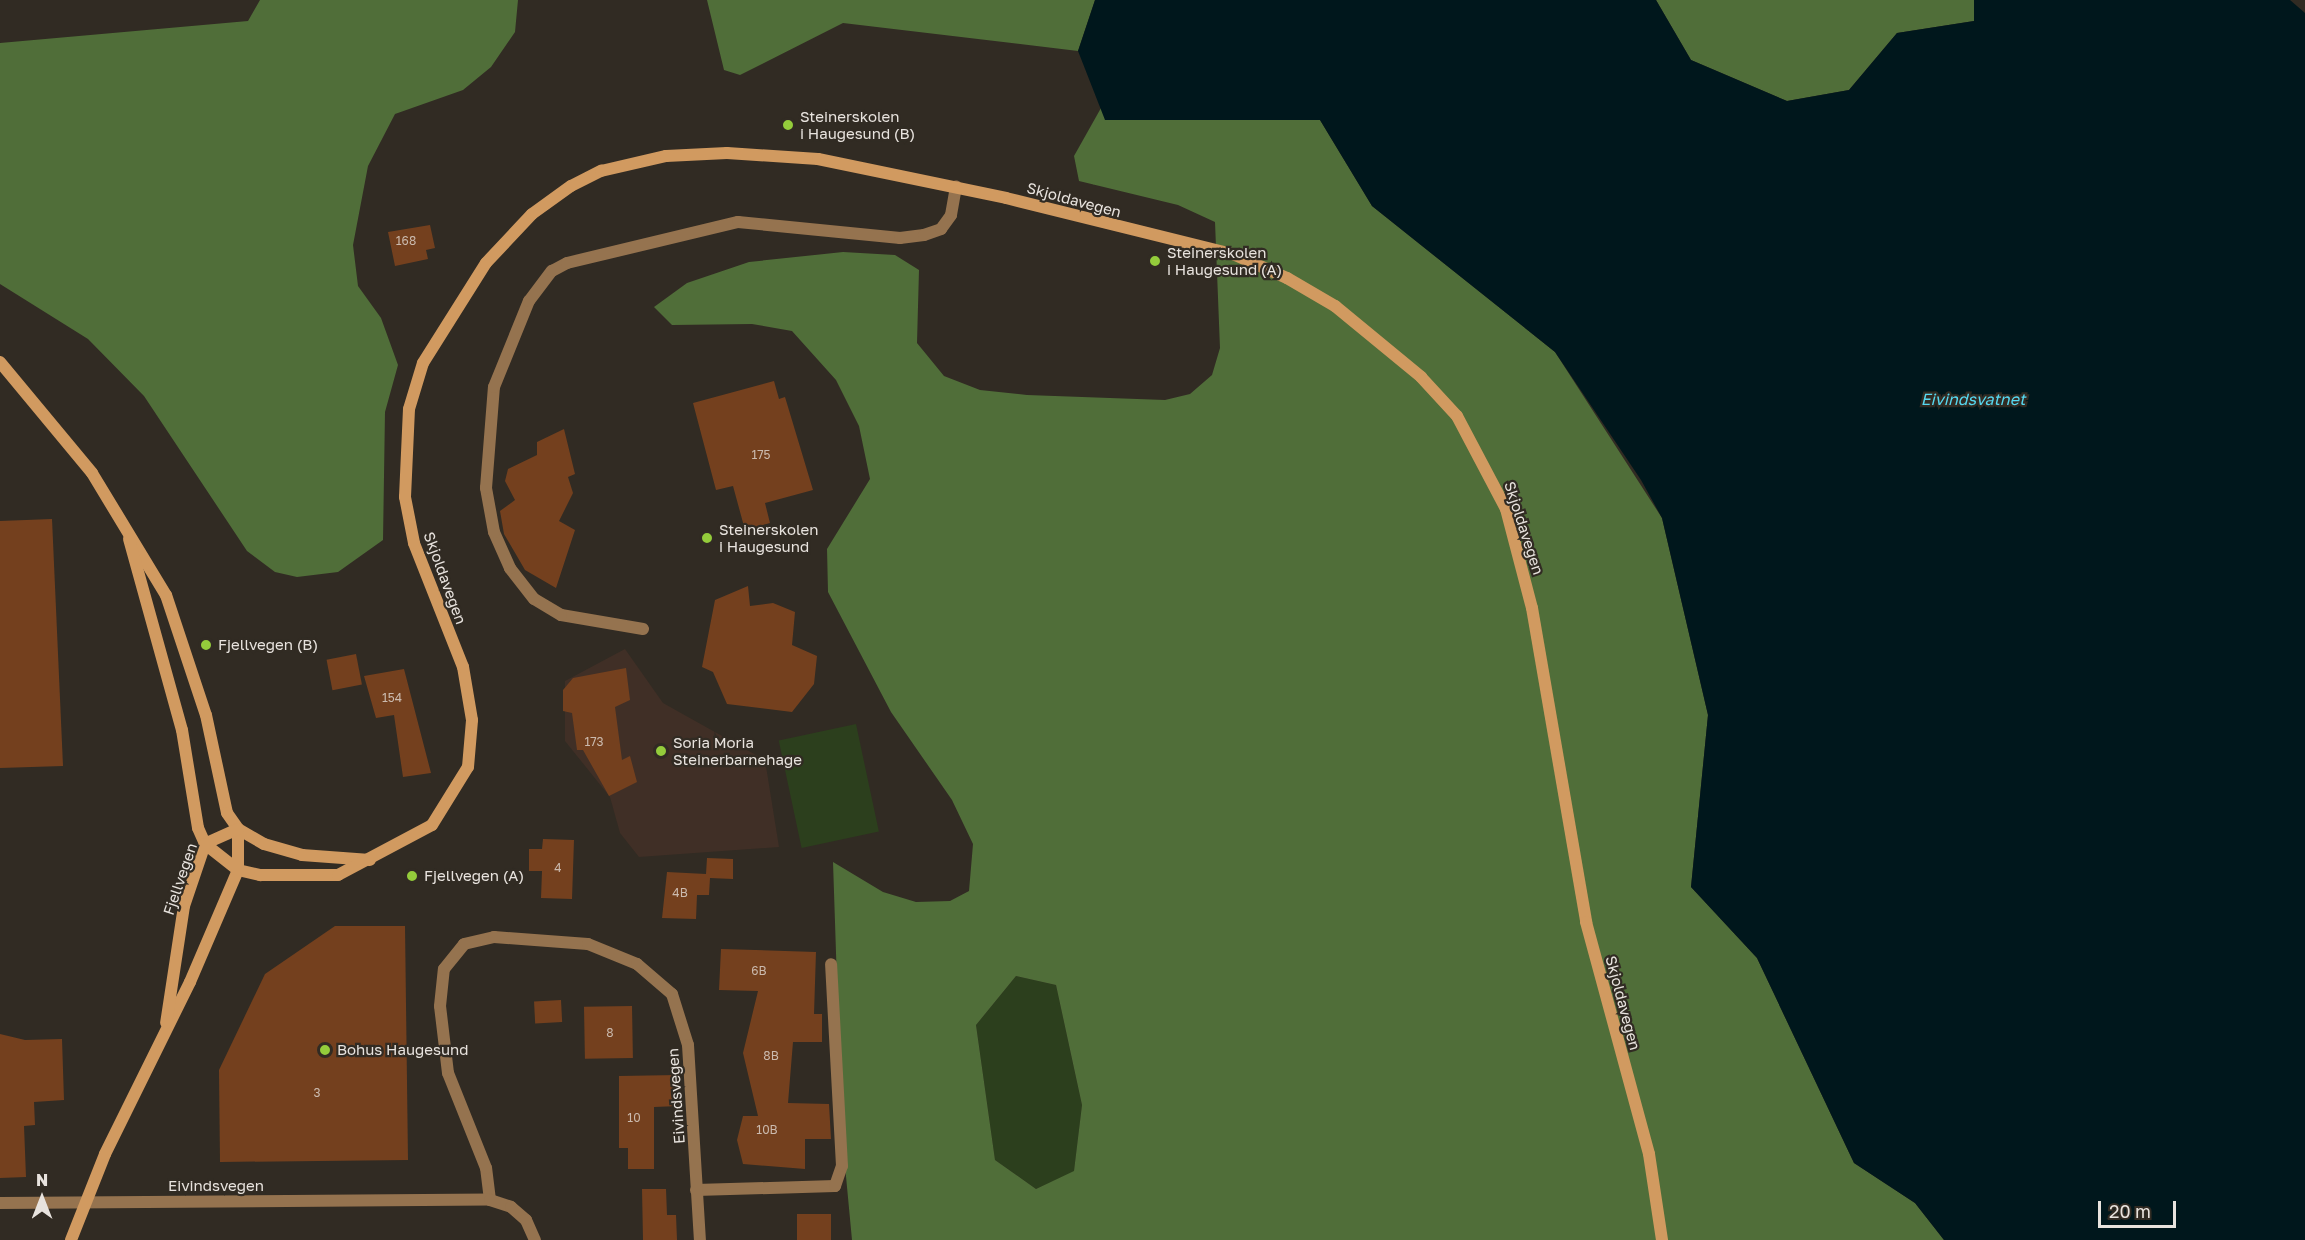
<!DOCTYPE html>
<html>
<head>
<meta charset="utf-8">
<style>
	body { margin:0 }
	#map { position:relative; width:2305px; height:1240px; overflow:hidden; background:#312b23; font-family:"Golos Text",sans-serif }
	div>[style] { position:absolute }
	.education>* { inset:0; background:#402f26 }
	.green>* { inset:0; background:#2c3f1d; transform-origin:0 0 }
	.forest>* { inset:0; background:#506e39 }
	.water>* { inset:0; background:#00171c }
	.building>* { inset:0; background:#74401e; transform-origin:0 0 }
	.minor>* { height:12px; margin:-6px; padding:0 6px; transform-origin:6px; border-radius:6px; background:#95734f }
	.secondary>* { height:12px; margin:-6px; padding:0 6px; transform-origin:6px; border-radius:6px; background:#d19a60 }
	.dots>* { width:16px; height:16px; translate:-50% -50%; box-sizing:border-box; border:3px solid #312b23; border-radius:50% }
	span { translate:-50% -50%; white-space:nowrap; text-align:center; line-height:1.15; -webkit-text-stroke:4.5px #312b23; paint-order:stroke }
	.number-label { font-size:12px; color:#cbbaae }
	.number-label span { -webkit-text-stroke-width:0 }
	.poi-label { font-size:15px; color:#e8e3de }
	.left { translate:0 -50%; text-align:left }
	.street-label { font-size:15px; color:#e8e3de }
	.water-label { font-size:16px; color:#56d8f0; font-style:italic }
	.north { position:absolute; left:12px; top:1168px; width:60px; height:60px; -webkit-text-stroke:4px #312b23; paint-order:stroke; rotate:0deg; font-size:16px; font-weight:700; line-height:24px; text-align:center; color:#e8e3de }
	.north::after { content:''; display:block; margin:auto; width:21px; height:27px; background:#e8e3de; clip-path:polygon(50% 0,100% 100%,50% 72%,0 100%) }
	.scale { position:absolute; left:2098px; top:1201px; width:78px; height:27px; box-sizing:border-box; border:3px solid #e8e3de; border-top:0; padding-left:8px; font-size:18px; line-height:21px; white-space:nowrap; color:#e8e3de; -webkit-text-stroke:4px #312b23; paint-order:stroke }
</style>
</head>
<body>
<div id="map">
	<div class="education">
		<i style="clip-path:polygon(625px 649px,663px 703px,765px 760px,779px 847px,639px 857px,620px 833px,610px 797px,565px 741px,565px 681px)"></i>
	</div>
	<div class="green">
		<i style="left:856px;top:724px;width:110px;height:79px;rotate:78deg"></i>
		<i style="clip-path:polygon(1016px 976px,1056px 985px,1082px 1105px,1074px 1172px,1036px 1189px,995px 1160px,976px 1025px)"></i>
	</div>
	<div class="forest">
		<i style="clip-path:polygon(260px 0,518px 0,515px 32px,491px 67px,463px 90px,395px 114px,368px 166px,353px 245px,358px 286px,381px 318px,398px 365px,385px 412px,383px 540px,338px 572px,297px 577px,275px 572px,247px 551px,144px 396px,88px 339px,0 284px,0 43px,248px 21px)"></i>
		<i style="clip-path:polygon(707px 0,1095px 0,1078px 51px,843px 23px,740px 75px,724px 70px)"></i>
		<i style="clip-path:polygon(1656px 0,1974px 0,1974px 21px,1897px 33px,1849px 90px,1787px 101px,1691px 60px)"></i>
		<i style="clip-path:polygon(evenodd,1101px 108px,1106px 120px,1320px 120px,1372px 206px,1555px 352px,1662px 518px,1708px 715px,1691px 887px,1757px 958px,1854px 1163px,1915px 1203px,1944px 1240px,852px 1240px,842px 1134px,833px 862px,883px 892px,916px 902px,950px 901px,969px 891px,973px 844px,952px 800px,891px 712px,828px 592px,827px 549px,870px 479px,859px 426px,836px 380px,792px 331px,752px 324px,672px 325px,654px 307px,687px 283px,749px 262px,843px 252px,895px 255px,919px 270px,917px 343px,944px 376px,980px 390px,1027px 395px,1165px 400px,1190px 394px,1212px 375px,1220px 348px,1215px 222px,1178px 205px,1079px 181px,1074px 156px,1101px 108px,1016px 976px,1056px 985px,1082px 1105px,1074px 1171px,1036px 1189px,995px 1160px,976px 1025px,1016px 976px)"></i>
	</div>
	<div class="water">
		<i style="clip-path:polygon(1095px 0,1656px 0,1691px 60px,1787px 101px,1849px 90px,1897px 33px,1974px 21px,1974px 0,2290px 0,2305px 13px,2305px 1240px,1944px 1240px,1915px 1203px,1854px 1163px,1757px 958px,1691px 887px,1708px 715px,1662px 518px,1641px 480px,1555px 352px,1372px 206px,1320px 120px,1105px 120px,1078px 51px)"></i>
	</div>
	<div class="building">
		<i style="clip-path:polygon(430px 225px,435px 248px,426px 250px,428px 259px,395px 266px,388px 232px)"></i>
		<i style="clip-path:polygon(774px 381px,779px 399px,785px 397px,813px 490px,765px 503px,770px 523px,745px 530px,733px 486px,716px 490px,693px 403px)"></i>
		<i style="clip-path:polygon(564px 429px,575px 474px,568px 477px,573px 493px,559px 521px,575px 530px,556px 588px,525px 570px,504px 534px,500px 511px,515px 500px,505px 481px,508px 469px,537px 455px,537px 442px)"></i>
		<i style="clip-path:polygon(52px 519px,63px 766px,0 768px,0 521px)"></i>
		<i style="clip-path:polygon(748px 586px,750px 606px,773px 603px,795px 612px,792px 645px,817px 656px,814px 684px,792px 712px,727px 704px,713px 672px,702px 667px,715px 600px)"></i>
		<i style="left:356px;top:654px;width:31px;height:30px;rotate:79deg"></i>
		<i style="clip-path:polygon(626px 668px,630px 700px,615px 707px,622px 760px,630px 756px,637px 782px,609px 796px,583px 750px,577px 750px,572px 713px,563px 711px,563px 690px,573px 678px)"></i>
		<i style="clip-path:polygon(404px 669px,431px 773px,403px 777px,394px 715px,376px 718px,364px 676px)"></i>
		<i style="clip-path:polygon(543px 839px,574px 840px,572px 899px,541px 898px,542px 871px,529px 871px,529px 849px,542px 849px)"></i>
		<i style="clip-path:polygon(707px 858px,733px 859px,733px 879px,710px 878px,709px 895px,697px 895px,696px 919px,662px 918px,667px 872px,706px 874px)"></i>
		<i style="clip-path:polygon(335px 926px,405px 926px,408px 1160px,220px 1162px,219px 1070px,265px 974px)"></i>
		<i style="clip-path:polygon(721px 949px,816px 952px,814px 1014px,822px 1014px,822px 1042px,793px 1042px,788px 1103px,829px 1104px,831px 1139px,805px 1139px,805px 1169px,743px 1164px,737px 1140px,743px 1116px,758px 1116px,743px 1053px,758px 991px,719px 990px)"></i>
		<i style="left:561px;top:1000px;width:22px;height:27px;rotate:87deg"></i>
		<i style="left:632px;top:1006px;width:52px;height:48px;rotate:89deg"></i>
		<i style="clip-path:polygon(0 1034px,25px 1040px,62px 1039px,64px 1100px,34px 1102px,35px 1125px,24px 1126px,26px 1177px,0 1178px)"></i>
		<i style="clip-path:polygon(678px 1075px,679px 1106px,654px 1107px,654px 1169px,628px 1169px,628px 1148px,619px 1148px,619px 1076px)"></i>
		<i style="clip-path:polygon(642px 1189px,666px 1189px,667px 1215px,676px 1215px,677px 1240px,643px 1240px)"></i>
		<i style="left:797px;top:1214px;width:34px;height:26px"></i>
	</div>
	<div class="minor">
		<i style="left:643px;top:629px;width:83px;rotate:-170.3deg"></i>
		<i style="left:561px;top:615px;width:31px;rotate:-149deg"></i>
		<i style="left:534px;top:599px;width:39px;rotate:-128deg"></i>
		<i style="left:510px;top:568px;width:39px;rotate:-114deg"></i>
		<i style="left:494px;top:532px;width:45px;rotate:-100.3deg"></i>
		<i style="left:486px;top:488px;width:101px;rotate:-85.5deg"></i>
		<i style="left:494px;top:387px;width:93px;rotate:-67.9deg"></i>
		<i style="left:529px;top:301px;width:38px;rotate:-53deg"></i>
		<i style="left:552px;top:271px;width:17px;rotate:-28deg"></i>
		<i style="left:567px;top:263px;width:176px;rotate:-13.5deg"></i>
		<i style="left:738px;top:222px;width:163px;rotate:5.6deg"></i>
		<i style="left:900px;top:238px;width:24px;rotate:-7deg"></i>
		<i style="left:924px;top:235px;width:18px;rotate:-19deg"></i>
		<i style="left:941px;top:229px;width:17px;rotate:-54deg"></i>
		<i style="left:951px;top:215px;width:29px;rotate:-80deg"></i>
		<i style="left:696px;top:1190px;width:139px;rotate:-1.6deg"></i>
		<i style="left:835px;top:1186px;width:21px;rotate:-71deg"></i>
		<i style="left:842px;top:1166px;width:202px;rotate:-93.1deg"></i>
		<i style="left:490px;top:1200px;width:32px;rotate:-97deg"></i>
		<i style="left:486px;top:1168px;width:102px;rotate:-111.8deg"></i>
		<i style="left:448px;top:1073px;width:67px;rotate:-96.8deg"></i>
		<i style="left:440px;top:1006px;width:37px;rotate:-84deg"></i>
		<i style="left:444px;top:969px;width:32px;rotate:-51deg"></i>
		<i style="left:464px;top:944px;width:31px;rotate:-13deg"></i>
		<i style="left:494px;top:937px;width:94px;rotate:4.3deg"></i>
		<i style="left:588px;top:944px;width:53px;rotate:22.2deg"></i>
		<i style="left:637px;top:964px;width:46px;rotate:40.6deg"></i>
		<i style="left:672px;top:994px;width:53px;rotate:72.6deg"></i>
		<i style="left:688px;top:1045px;width:195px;rotate:86.5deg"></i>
		<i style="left:0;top:1203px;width:490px;rotate:-0.4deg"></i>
		<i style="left:490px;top:1200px;width:22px;rotate:18deg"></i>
		<i style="left:511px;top:1207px;width:20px;rotate:41deg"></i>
		<i style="left:526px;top:1220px;width:22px;rotate:66deg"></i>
	</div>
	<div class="secondary">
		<i style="left:0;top:362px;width:144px;rotate:50.3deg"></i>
		<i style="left:92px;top:473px;width:143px;rotate:58.8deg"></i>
		<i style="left:166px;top:595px;width:126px;rotate:71.6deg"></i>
		<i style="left:206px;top:715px;width:100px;rotate:77.9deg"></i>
		<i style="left:227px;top:813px;width:19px;rotate:55deg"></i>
		<i style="left:238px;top:829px;width:30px;rotate:30deg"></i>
		<i style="left:264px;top:844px;width:40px;rotate:16deg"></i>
		<i style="left:302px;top:855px;width:68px;rotate:4.2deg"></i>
		<i style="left:129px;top:539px;width:198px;rotate:74.5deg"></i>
		<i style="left:182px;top:730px;width:99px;rotate:80.7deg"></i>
		<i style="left:198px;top:828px;width:17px;rotate:66deg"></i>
		<i style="left:205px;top:844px;width:42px;rotate:38.2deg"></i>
		<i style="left:238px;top:870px;width:23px;rotate:13deg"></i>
		<i style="left:260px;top:875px;width:78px"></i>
		<i style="left:338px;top:875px;width:106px;rotate:-28deg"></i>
		<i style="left:432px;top:825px;width:68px;rotate:-58.2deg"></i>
		<i style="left:468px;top:767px;width:47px;rotate:-85.1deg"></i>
		<i style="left:472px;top:720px;width:54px;rotate:-99.6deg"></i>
		<i style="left:463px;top:667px;width:133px;rotate:-111.6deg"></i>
		<i style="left:414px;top:543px;width:47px;rotate:-101.1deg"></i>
		<i style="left:405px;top:497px;width:88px;rotate:-87.4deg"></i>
		<i style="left:409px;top:409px;width:48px;rotate:-73.1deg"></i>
		<i style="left:423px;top:363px;width:118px;rotate:-57.8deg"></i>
		<i style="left:486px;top:263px;width:67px;rotate:-46.8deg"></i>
		<i style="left:532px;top:214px;width:48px;rotate:-35.7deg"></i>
		<i style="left:571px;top:186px;width:34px;rotate:-27deg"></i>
		<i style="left:601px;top:171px;width:67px;rotate:-13deg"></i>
		<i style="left:666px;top:156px;width:61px;rotate:-2.8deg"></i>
		<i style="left:727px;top:153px;width:91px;rotate:3.8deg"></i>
		<i style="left:818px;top:159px;width:192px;rotate:11.7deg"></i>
		<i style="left:1006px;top:198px;width:234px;rotate:13.9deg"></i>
		<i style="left:1233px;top:254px;width:59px;rotate:24deg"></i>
		<i style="left:1287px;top:278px;width:56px;rotate:30.3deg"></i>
		<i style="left:1335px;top:306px;width:112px;rotate:39.5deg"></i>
		<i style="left:1421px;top:377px;width:53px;rotate:47.3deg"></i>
		<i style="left:1457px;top:416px;width:105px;rotate:62.2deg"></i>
		<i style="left:1506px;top:509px;width:102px;rotate:75.3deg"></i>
		<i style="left:1532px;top:608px;width:319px;rotate:80.2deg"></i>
		<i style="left:1586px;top:922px;width:240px;rotate:74.8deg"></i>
		<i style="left:1649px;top:1154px;width:87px;rotate:81.4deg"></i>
		<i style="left:71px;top:1240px;width:92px;rotate:-68.4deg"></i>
		<i style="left:105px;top:1154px;width:192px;rotate:-63.7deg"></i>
		<i style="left:190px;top:982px;width:122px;rotate:-66.8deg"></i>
		<i style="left:238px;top:870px;width:41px;rotate:-90deg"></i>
		<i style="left:238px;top:829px;width:36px;rotate:156deg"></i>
		<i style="left:205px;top:844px;width:65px;rotate:108.7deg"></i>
		<i style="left:184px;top:906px;width:118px;rotate:98.7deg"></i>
	</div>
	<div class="dots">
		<i style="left:788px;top:125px;background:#94cc3b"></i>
		<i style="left:1155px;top:261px;background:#94cc3b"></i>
		<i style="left:707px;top:538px;background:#94cc3b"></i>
		<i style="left:206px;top:645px;background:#94cc3b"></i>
		<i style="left:661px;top:751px;background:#94cc3b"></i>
		<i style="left:412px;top:876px;background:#94cc3b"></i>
		<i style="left:325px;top:1050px;background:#94cc3b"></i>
	</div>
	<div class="number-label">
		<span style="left:406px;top:241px">168</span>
		<span style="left:761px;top:455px">175</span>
		<span style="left:392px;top:698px">154</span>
		<span style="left:594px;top:742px">173</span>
		<span style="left:558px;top:868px">4</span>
		<span style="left:680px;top:893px">4B</span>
		<span style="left:759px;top:971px">6B</span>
		<span style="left:610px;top:1033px">8</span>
		<span style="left:771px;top:1056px">8B</span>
		<span style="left:317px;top:1093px">3</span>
		<span style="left:634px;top:1118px">10</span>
		<span style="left:767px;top:1130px">10B</span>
	</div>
	<div class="poi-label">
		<span class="left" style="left:800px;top:125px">Steinerskolen<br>i Haugesund (B)</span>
		<span class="left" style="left:1167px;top:261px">Steinerskolen<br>i Haugesund (A)</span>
		<span class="left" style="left:719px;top:538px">Steinerskolen<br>i Haugesund</span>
		<span class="left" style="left:218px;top:645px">Fjellvegen (B)</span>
		<span class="left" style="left:673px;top:751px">Soria Moria<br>Steinerbarnehage</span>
		<span class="left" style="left:424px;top:876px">Fjellvegen (A)</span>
		<span class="left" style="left:337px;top:1050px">Bohus Haugesund</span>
	</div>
	<div class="street-label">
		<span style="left:1074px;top:200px;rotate:15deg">Skjoldavegen</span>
		<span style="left:1524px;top:528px;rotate:72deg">Skjoldavegen</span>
		<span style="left:445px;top:578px;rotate:70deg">Skjoldavegen</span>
		<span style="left:180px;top:879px;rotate:-71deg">Fjellvegen</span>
		<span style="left:1623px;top:1003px;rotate:75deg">Skjoldavegen</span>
		<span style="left:676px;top:1096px;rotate:-94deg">Eivindsvegen</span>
		<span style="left:216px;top:1186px">Eivindsvegen</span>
	</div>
	<div class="water-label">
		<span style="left:1973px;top:399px">Eivindsvatnet</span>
	</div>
	<div class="north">N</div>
	<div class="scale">20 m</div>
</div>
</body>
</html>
